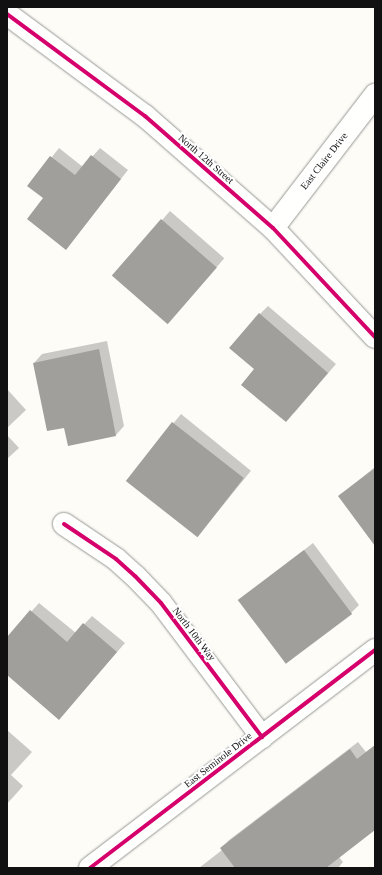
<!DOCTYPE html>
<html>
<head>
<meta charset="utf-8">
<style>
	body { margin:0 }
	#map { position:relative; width:382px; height:875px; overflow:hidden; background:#fdfcf7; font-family:Georgia,serif }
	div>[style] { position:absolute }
	.shadow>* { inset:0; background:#0003; transform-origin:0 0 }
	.building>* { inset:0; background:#a19f9c; transform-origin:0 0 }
	.roads { filter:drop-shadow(0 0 1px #979795) drop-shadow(0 0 1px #979795) }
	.minor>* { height:22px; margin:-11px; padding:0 11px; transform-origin:11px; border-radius:11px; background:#fffffe }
	.cycleway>* { height:4px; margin:-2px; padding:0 2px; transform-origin:2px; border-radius:2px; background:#d6006c }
	span { translate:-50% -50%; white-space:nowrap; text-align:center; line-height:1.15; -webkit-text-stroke:4px #fff; paint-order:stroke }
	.street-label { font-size:10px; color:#111 }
	.frame { position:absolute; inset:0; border:8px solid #111; pointer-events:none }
</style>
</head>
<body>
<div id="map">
	<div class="shadow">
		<i style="clip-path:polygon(59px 148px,83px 167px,100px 148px,128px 170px,66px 248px,45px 198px,29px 186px)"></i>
		<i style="left:170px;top:211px;width:72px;height:86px;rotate:41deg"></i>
		<i style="clip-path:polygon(268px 306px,336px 364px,294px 413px,255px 369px,260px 314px)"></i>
		<i style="clip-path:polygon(107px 341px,124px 426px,116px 435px,69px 445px,65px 426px,34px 363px,42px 354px)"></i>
		<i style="clip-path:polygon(7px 389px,26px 410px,7px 428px)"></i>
		<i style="left:181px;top:414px;width:90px;height:85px;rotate:39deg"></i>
		<i style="clip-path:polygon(7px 435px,19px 448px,7px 459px)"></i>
		<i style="clip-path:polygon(375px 467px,375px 544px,339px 496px)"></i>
		<i style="clip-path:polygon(313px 543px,359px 605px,351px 613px,239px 600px)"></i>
		<i style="clip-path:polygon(39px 603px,76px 633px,92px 616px,125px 643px,59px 718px,7px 674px,7px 639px)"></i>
		<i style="clip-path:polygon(7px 730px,32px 752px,11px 775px,23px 786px,7px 804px)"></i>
		<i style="clip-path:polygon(358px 742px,366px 752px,375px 745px,375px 829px,339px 857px,343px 862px,338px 868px,199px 868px,222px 850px,221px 848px,229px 840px)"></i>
	</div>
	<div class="building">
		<i style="clip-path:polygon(91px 155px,121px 179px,66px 250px,27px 219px,43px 198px,27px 186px,50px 156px,75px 175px)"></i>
		<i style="left:161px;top:219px;width:74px;height:75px;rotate:41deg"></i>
		<i style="clip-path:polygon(259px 313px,328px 373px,286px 422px,241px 385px,254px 369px,229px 348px)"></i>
		<i style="clip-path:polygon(99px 349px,116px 436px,68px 446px,64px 428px,47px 431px,33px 363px)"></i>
		<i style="left:172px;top:422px;width:91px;height:75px;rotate:38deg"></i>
		<i style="clip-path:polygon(375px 468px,375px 546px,338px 496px)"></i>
		<i style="left:304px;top:550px;width:80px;height:83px;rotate:53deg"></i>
		<i style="clip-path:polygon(30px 610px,67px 642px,83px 623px,117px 652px,59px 720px,7px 675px,7px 637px)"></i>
		<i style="clip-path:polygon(375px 745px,375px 830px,326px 868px,235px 868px,220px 848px,350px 749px,357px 759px)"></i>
	</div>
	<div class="roads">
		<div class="minor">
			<i style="left:7px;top:14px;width:172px;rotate:36.5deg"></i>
			<i style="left:145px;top:116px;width:170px;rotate:41.2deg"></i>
			<i style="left:273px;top:228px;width:149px;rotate:46.9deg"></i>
			<i style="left:273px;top:228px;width:168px;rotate:-52.5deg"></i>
			<i style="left:64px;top:524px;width:63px;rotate:33.9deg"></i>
			<i style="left:116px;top:559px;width:25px;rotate:42deg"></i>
			<i style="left:135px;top:576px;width:37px;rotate:46deg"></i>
			<i style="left:161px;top:603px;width:168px;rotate:53deg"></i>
			<i style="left:90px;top:868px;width:359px;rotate:-37.4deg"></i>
		</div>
	</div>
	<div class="cycleway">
		<i style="left:7px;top:14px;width:172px;rotate:36.5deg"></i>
		<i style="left:145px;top:116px;width:170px;rotate:41.2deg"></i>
		<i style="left:273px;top:228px;width:149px;rotate:46.9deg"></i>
		<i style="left:64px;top:524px;width:63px;rotate:33.9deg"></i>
		<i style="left:116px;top:559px;width:25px;rotate:42deg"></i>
		<i style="left:135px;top:576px;width:37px;rotate:46deg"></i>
		<i style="left:161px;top:603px;width:168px;rotate:53deg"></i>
		<i style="left:90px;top:868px;width:359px;rotate:-37.4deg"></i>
	</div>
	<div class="street-label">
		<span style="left:206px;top:159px;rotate:41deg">North 12th Street</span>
		<span style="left:324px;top:161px;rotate:-52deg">East Claire Drive</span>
		<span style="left:194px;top:634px;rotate:53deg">North 10th Way</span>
		<span style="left:218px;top:760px;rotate:-38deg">East Seminole Drive</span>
	</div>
	<div class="frame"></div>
</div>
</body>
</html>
